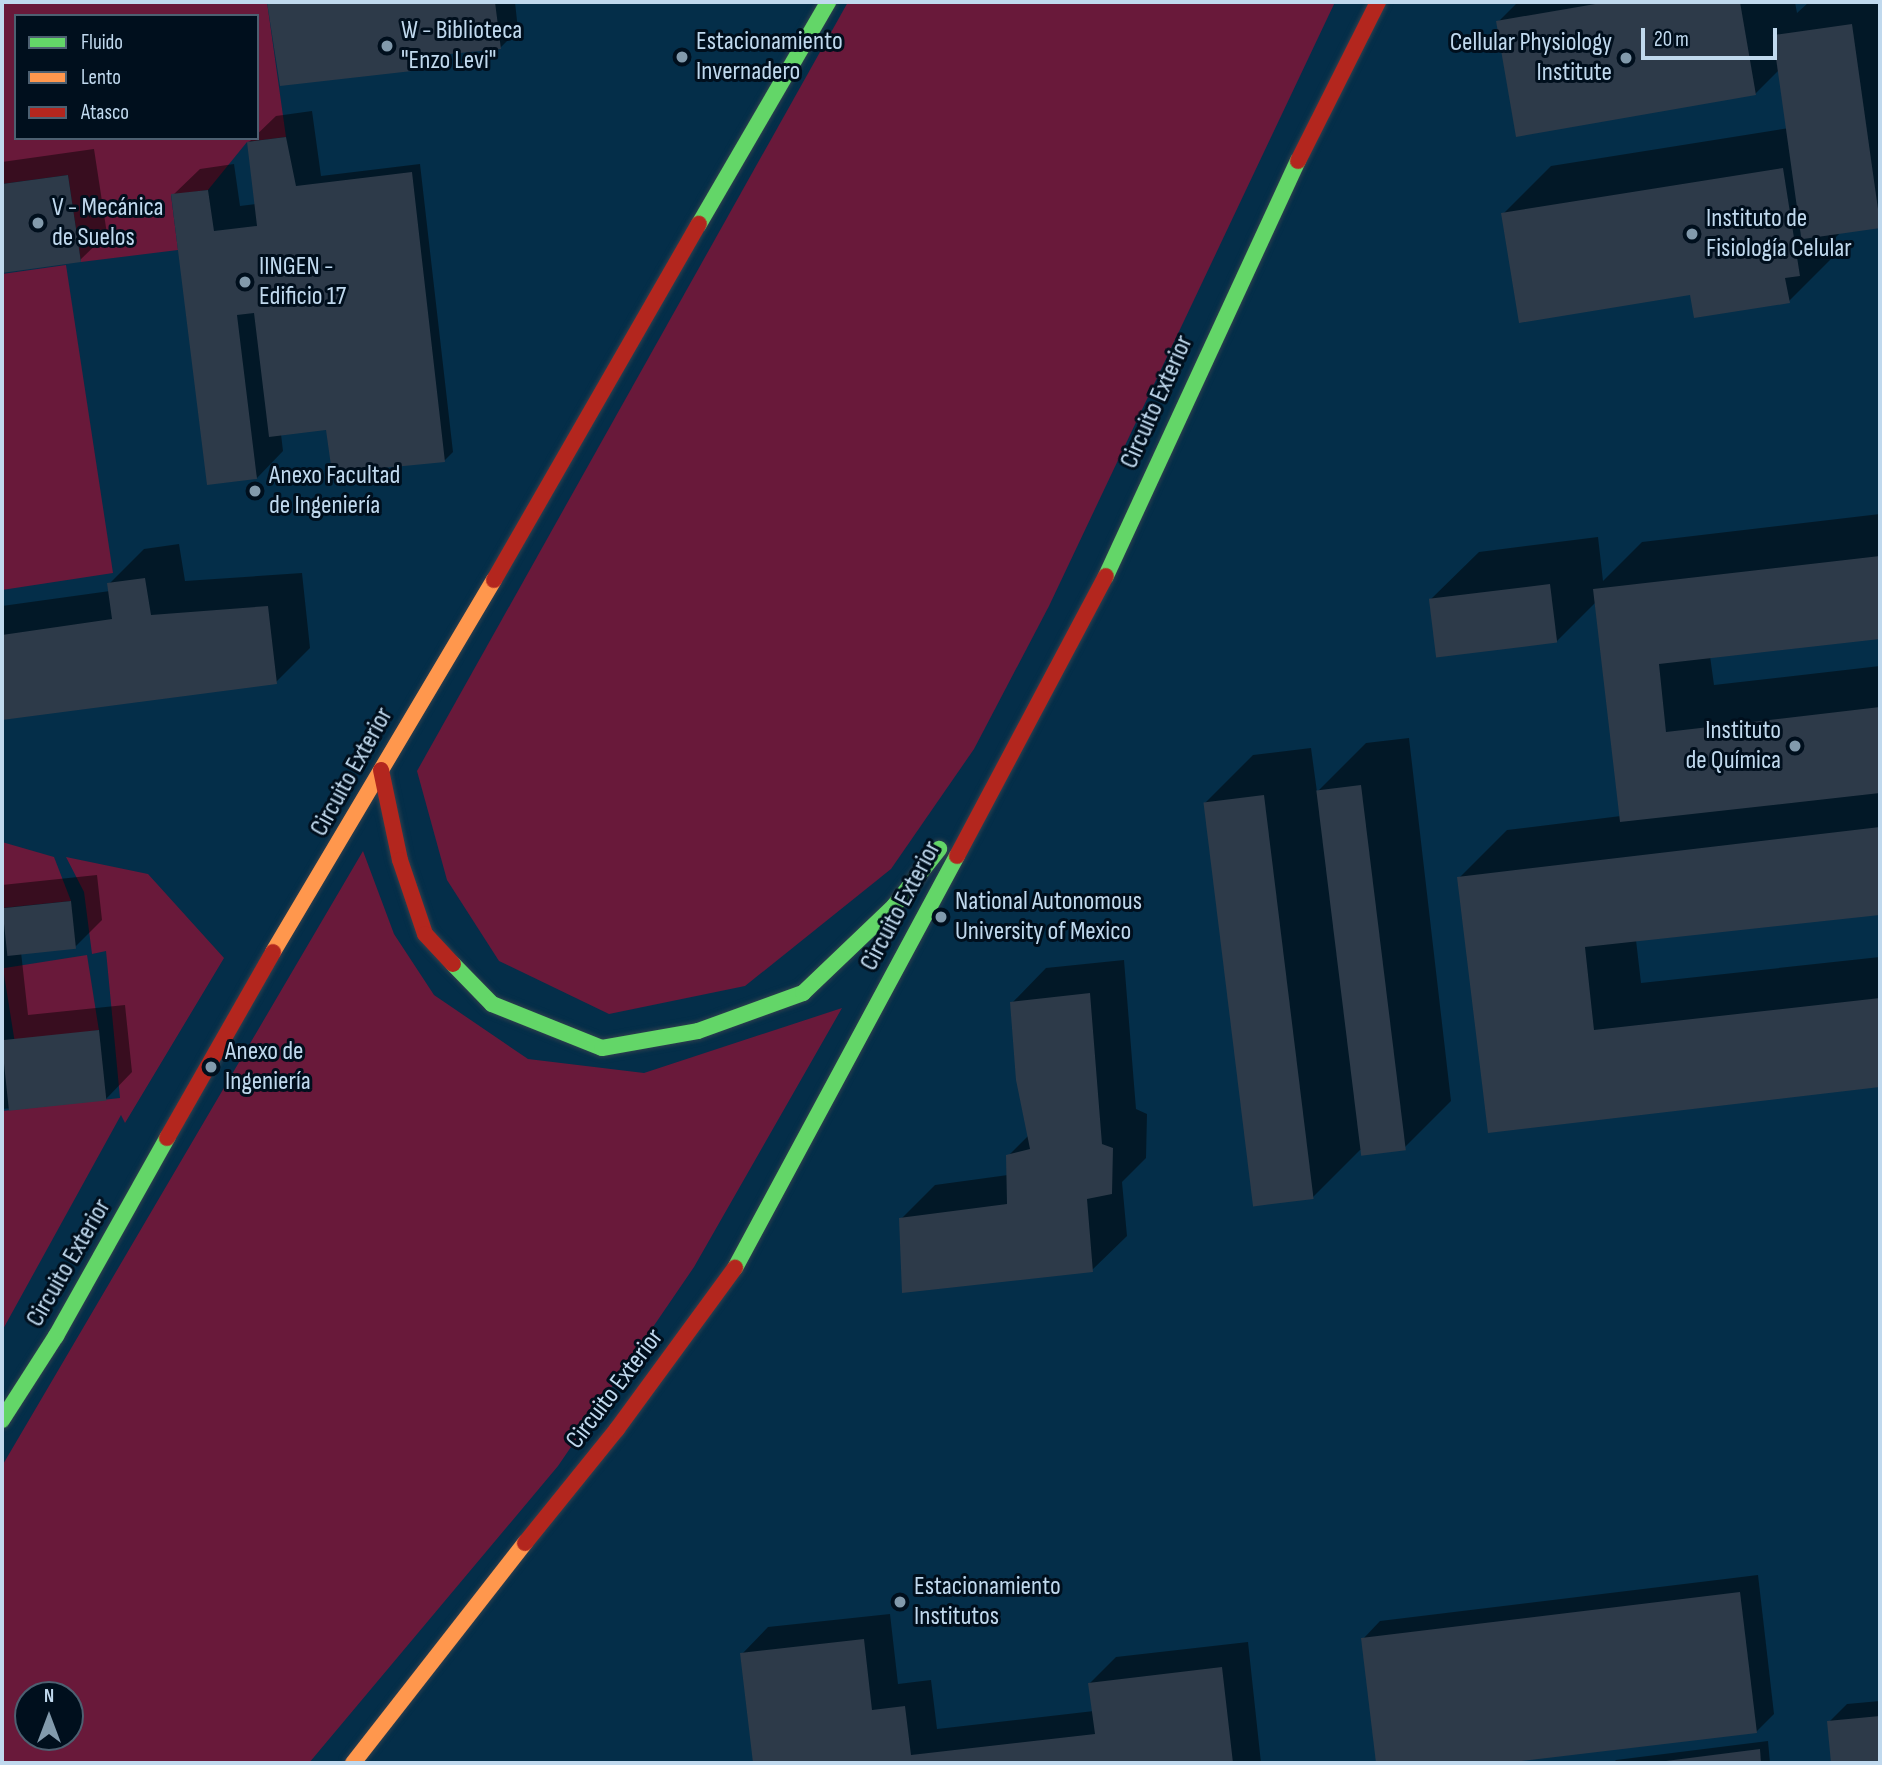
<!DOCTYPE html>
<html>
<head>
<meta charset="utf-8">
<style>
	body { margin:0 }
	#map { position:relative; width:1882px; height:1765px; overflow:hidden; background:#102432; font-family:"Sofia Sans Condensed",sans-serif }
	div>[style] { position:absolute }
	.built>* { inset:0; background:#042e49 }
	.green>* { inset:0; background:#69193a; transform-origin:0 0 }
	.shadow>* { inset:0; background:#0007 }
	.building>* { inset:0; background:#2d3a49; transform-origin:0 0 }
	.roads { filter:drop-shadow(0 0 2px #2f404e) drop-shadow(0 0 2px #2f404e) }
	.fast>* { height:16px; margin:-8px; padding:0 8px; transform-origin:8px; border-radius:8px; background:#63d668 }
	.slow>* { height:16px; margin:-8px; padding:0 8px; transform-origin:8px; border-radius:8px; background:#ff974d }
	.jam>* { height:16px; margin:-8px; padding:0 8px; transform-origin:8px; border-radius:8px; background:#b3261e }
	.dots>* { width:19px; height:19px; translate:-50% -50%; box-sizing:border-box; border:4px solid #000f1d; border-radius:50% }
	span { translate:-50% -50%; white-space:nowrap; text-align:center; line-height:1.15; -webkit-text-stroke:6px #000f1d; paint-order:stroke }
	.poi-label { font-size:26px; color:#c0d9ee }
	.left { translate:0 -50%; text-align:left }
	.right { translate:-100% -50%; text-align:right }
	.street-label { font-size:26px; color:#c0d9ee }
	.frame { position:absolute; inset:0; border:4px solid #c0d9ee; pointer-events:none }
	.legend { position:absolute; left:14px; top:14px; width:245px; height:126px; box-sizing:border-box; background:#000f1d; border:2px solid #4d6071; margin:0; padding:9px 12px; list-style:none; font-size:21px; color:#c0d9ee }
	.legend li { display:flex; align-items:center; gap:14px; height:35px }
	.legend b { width:35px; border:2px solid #4d6071 }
	.north { position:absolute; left:14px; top:1681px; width:70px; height:70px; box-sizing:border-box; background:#000f1d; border:2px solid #4d6071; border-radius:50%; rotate:0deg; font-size:19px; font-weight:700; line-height:28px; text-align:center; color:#c0d9ee }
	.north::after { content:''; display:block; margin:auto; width:24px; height:32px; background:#829aac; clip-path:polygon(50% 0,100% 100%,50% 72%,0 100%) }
	.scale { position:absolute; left:1641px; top:28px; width:136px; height:32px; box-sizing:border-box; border:4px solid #c0d9ee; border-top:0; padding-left:9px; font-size:21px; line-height:24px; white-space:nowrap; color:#c0d9ee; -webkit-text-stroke:5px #000f1d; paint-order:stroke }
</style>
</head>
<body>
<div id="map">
	<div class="built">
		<i style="clip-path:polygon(evenodd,2px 2px,1880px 2px,1880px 1763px,2px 1763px,2px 2px,16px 16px,257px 16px,257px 138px,16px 138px,16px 16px,2px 2px,28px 1695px,70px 1695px,70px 1737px,28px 1737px,28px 1695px)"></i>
	</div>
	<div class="green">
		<i style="clip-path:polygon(evenodd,2px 2px,267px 2px,286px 137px,247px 142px,208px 190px,171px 195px,178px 250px,81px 262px,68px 175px,2px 184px,2px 2px,16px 16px,257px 16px,257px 138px,16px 138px,16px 16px)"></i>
		<i style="clip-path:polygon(848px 2px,1335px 2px,1049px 606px,974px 749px,891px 869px,745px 986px,609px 1014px,499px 961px,447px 880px,417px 771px)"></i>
		<i style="clip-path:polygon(66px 265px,113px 573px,2px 590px,2px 274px)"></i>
		<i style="clip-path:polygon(2px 842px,54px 857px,71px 901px,2px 908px)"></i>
		<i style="clip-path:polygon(evenodd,363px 851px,394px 934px,434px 995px,528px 1059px,644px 1073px,842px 1008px,694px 1267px,558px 1466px,309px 1763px,2px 1763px,2px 1466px,363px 851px,28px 1695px,70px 1695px,70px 1737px,28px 1737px,28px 1695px)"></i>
		<i style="clip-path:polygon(66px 857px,148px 874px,224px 958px,125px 1123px,121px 1115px,2px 1331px,2px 1111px,120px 1098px,106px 951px,92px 954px,84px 892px)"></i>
		<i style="left:87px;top:955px;width:76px;height:85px;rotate:81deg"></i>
	</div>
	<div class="shadow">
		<i style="clip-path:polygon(269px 2px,515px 2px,518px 30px,500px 48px,434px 54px,420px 68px,282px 84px)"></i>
		<i style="clip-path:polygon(1518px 2px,1795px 2px,1797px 13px,1809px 2px,1880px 2px,1880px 226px,1840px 233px,1834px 239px,1837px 253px,1789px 301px,1692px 293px,1503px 214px,1551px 166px,1789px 128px,1780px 69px,1755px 94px,1498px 22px)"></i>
		<i style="clip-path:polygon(312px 111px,321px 176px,420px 164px,453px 452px,445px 460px,328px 426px,281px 434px,283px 451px,257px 478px,173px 195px,200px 169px,234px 164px,240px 206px,256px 204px,249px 142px,276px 116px)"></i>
		<i style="clip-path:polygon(94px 149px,107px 234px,80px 260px,2px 271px,2px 162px)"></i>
		<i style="clip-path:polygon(1880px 514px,1880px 637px,1710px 656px,1714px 685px,1880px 666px,1880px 913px,1636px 940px,1641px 983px,1880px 957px,1880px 1085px,1489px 1131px,1459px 878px,1507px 830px,1621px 816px,1596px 602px,1557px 641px,1431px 599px,1479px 552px,1598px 537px,1603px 581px,1642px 542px)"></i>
		<i style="clip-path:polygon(179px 544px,185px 581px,302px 573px,310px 648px,276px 682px,2px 718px,2px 606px,110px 591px,109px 584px,144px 549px)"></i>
		<i style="clip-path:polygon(1409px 738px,1451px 1101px,1403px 1149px,1360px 1150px,1313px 1197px,1205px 803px,1253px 755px,1311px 748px,1317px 792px,1366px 743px)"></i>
		<i style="clip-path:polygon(97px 875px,102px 920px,75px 947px,21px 952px,28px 1015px,125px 1005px,132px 1072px,106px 1099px,2px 1109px,2px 885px)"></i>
		<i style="clip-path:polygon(1124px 960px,1136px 1109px,1147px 1114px,1146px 1158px,1122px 1182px,1127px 1236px,1092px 1270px,901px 1219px,935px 1185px,1008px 1175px,1008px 1156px,1029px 1135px,1012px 1003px,1046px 968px)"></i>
		<i style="clip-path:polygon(1758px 1575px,1774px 1714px,1756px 1732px,1491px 1763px,1378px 1763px,1363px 1639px,1380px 1621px)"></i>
		<i style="clip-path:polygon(890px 1614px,898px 1684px,931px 1680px,937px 1729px,1094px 1711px,1090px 1683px,1116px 1657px,1248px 1642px,1261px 1763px,754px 1763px,742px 1654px,768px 1627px)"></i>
		<i style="clip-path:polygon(1880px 1701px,1880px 1763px,1833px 1763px,1829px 1722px,1847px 1704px)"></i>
		<i style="clip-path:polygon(1768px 1741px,1770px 1763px,1613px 1763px,1616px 1760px)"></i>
	</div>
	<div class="building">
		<i style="clip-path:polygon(267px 2px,495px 2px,501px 49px,419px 57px,421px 70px,280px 86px)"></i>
		<i style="clip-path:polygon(1607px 2px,1740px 2px,1756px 95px,1516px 137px,1496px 21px)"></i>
		<i style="left:1852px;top:24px;width:206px;height:80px;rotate:82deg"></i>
		<i style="clip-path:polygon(286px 137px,296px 186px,412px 172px,445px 462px,332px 473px,326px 430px,269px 437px,254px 313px,237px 315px,257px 479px,207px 485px,171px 194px,208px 190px,214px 231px,257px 226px,247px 142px)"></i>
		<i style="clip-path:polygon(1783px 168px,1800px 276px,1785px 278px,1790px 303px,1694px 318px,1690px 295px,1519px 323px,1501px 213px)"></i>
		<i style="clip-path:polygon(68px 175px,81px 262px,2px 273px,2px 184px)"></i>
		<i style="clip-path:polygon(1880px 556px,1880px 639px,1659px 664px,1666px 732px,1880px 707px,1880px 793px,1620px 822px,1593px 589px)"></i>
		<i style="clip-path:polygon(145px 578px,151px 615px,268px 606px,277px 684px,2px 720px,2px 635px,112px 619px,107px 583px)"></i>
		<i style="left:1550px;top:584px;width:59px;height:122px;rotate:83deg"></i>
		<i style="left:1361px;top:785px;width:368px;height:45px;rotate:83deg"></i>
		<i style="left:1264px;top:795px;width:407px;height:61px;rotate:83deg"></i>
		<i style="clip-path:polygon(1880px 827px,1880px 915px,1585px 947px,1594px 1030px,1880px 998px,1880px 1087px,1488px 1133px,1457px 877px)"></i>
		<i style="left:71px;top:901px;width:48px;height:69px;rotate:84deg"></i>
		<i style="clip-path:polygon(1090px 993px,1102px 1144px,1113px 1148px,1112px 1194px,1087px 1199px,1093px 1272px,902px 1293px,899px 1218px,1007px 1204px,1006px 1155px,1030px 1149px,1016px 1080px,1010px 1002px)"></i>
		<i style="left:99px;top:1030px;width:71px;height:98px;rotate:84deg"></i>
		<i style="clip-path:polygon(1740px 1592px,1757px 1733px,1505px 1763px,1376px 1763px,1361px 1638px)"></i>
		<i style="clip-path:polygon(864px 1639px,872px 1710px,905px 1706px,911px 1755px,1095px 1734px,1088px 1683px,1222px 1667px,1233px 1763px,753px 1763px,740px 1653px)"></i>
		<i style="clip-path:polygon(1880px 1716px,1880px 1763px,1831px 1763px,1827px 1721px)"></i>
		<i style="clip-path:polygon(1760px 1749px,1761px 1763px,1658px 1763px,1658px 1762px)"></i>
	</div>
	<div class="roads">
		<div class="fast">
			<i style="left:699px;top:224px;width:257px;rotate:-59.8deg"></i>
			<i style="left:1106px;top:576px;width:457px;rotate:-65.2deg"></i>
			<i style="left:453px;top:964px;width:56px;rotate:45.7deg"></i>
			<i style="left:492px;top:1004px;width:118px;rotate:21.8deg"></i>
			<i style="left:602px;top:1048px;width:97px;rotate:-10deg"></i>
			<i style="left:698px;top:1031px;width:112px;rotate:-19.9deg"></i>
			<i style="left:803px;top:993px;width:126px;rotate:-43.7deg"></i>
			<i style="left:894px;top:906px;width:73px;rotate:-51.7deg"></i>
			<i style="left:735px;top:1268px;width:468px;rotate:-61.7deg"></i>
			<i style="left:2px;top:1420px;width:100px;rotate:-57.3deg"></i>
			<i style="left:56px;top:1336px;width:227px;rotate:-60.7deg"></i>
		</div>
		<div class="slow">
			<i style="left:273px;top:952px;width:433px;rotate:-59.3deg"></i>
			<i style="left:353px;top:1763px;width:279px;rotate:-52deg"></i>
		</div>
		<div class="jam">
			<i style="left:1298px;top:161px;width:178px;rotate:-63.3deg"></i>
			<i style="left:494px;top:580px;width:411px;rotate:-60.1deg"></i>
			<i style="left:381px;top:770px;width:92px;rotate:78.1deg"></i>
			<i style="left:400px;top:860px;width:78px;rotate:71.3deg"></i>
			<i style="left:425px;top:934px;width:41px;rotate:47deg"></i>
			<i style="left:957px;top:856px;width:317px;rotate:-62deg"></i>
			<i style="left:167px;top:1138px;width:214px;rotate:-60.3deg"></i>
			<i style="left:525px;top:1543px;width:146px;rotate:-51.1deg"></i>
			<i style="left:617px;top:1429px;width:200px;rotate:-53.8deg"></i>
		</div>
	</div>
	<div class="dots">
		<i style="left:387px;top:46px;background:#829aac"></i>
		<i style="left:682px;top:57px;background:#829aac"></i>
		<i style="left:1626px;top:58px;background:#829aac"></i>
		<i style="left:38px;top:223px;background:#829aac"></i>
		<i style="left:1692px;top:234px;background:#829aac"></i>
		<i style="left:245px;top:282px;background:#829aac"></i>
		<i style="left:255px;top:491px;background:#829aac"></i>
		<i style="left:1795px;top:746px;background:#829aac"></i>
		<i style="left:941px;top:917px;background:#829aac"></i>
		<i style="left:211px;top:1067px;background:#829aac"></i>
		<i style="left:900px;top:1602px;background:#829aac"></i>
	</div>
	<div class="poi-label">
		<span class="left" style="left:401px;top:46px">W - Biblioteca<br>"Enzo Levi"</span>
		<span class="left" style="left:696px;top:57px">Estacionamiento<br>Invernadero</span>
		<span class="right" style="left:1612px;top:58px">Cellular Physiology<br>Institute</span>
		<span class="left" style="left:52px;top:223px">V - Mecánica<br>de Suelos</span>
		<span class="left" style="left:1706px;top:234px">Instituto de<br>Fisiología Celular</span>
		<span class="left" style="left:259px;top:282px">IINGEN -<br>Edificio 17</span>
		<span class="left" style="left:269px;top:491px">Anexo Facultad<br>de Ingeniería</span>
		<span class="right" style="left:1781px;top:746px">Instituto<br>de Química</span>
		<span class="left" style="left:955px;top:917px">National Autonomous<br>University of Mexico</span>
		<span class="left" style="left:225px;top:1067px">Anexo de<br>Ingeniería</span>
		<span class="left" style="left:914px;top:1602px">Estacionamiento<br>Institutos</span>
	</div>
	<div class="street-label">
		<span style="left:1157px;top:402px;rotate:-66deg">Circuito Exterior</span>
		<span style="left:352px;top:772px;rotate:-61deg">Circuito Exterior</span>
		<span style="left:901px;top:906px;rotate:-62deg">Circuito Exterior</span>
		<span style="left:69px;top:1263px;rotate:-60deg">Circuito Exterior</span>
		<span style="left:615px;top:1389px;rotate:-53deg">Circuito Exterior</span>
	</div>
	<div class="frame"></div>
	<ul class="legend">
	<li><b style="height:9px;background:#63d668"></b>Fluido</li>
	<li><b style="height:9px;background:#ff974d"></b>Lento</li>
	<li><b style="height:9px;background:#b3261e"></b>Atasco</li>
	</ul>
	<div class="north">N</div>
	<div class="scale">20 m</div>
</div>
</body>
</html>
